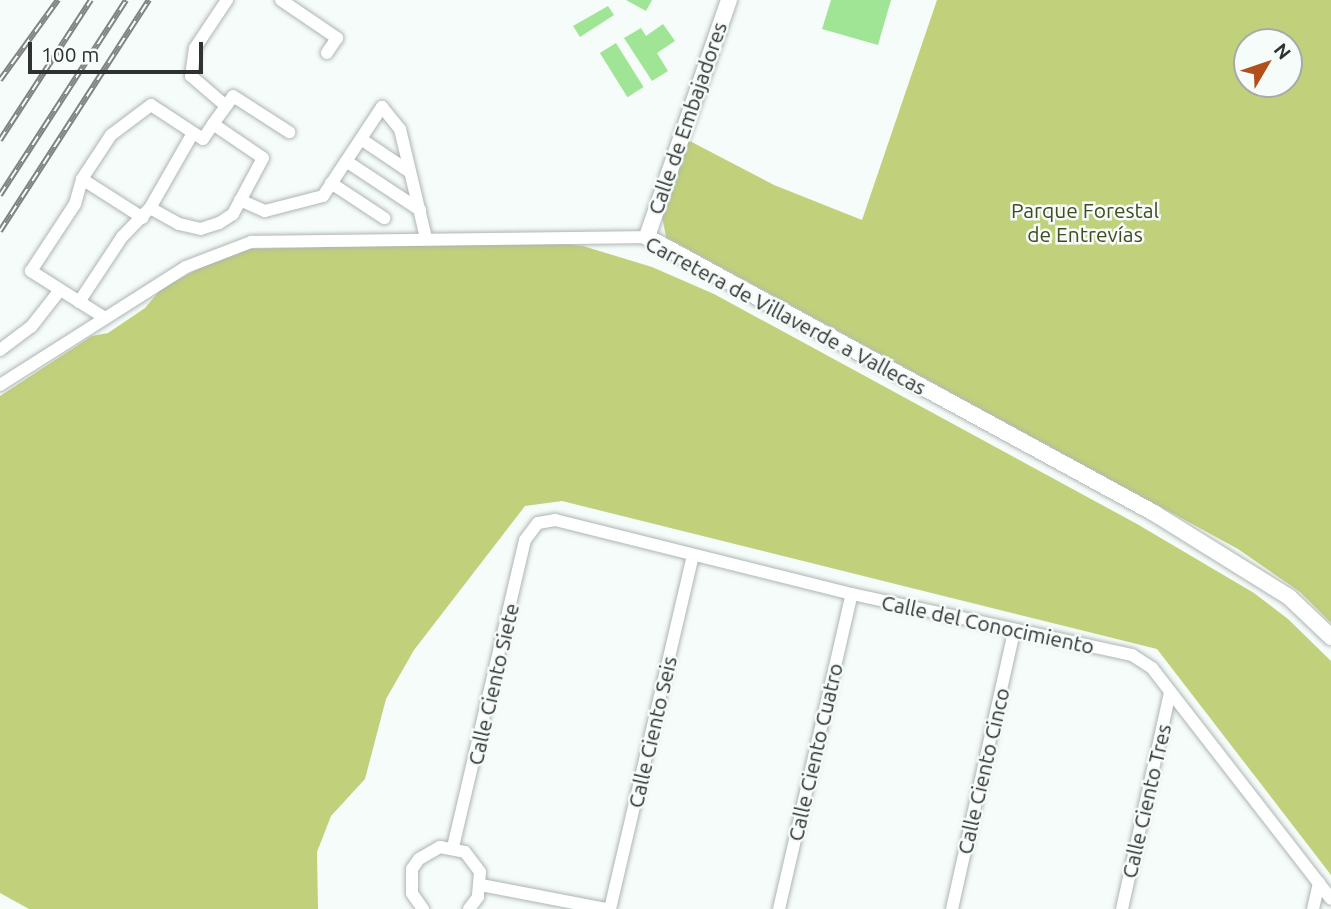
<!DOCTYPE html>
<html>
<head>
<meta charset="utf-8">
<style>
	body { margin:0 }
	#map { position:relative; width:1331px; height:909px; overflow:hidden; background:#f5fcf9; font-family:Ubuntu,sans-serif }
	div>[style] { position:absolute }
	.green>* { inset:0; background:#c1d07b }
	.building>* { inset:0; background:#a0e595; transform-origin:0 0 }
	.roads { filter:drop-shadow(0 0 2px #aeb5b2) drop-shadow(0 0 2px #aeb5b2) }
	.minor>* { height:12px; margin:-6px; padding:0 6px; transform-origin:6px; border-radius:6px; background:#fff }
	.major>* { height:16px; margin:-8px; padding:0 8px; transform-origin:8px; border-radius:8px; background:#fff }
	.rail>* { height:6px; margin-top:-3px; transform-origin:0; background:repeating-linear-gradient(90deg,#f5fcf9 0 10px,#7f8481 0 20px); box-sizing:border-box; border-block:2px solid #7f8481 }
	span { translate:-50% -50%; white-space:nowrap; text-align:center; line-height:1.15; -webkit-text-stroke:5px #f5fcf9; paint-order:stroke }
	.street-label { font-size:21px; color:#2f3230 }
	.park-label { font-size:21px; color:#434a20 }
	.north { position:absolute; left:1233px; top:28px; width:70px; height:70px; box-sizing:border-box; background:#f5fcf9; border:2px solid #a6aba9; border-radius:50%; rotate:51deg; font-size:19px; font-weight:700; line-height:28px; text-align:center; color:#2f3230 }
	.north::after { content:''; display:block; margin:auto; width:24px; height:32px; background:#b34f1a; clip-path:polygon(50% 0,100% 100%,50% 72%,0 100%) }
	.scale { position:absolute; left:28px; top:42px; width:175px; height:32px; box-sizing:border-box; border:4px solid #2f3230; border-top:0; padding-left:9px; font-size:21px; line-height:24px; white-space:nowrap; color:#2f3230; -webkit-text-stroke:5px #f5fcf9; paint-order:stroke }
</style>
</head>
<body>
<div id="map">
	<div class="green">
		<i style="clip-path:polygon(evenodd,937px 0,1331px 0,1331px 623px,1300px 592px,1238px 549px,666px 237px,662px 216px,686px 139px,774px 185px,862px 220px,937px 0,1247px 42px,1289px 42px,1289px 84px,1247px 84px,1247px 42px)"></i>
		<i style="clip-path:polygon(547px 242px,583px 246px,652px 267px,714px 294px,1137px 524px,1254px 593px,1288px 619px,1331px 661px,1331px 875px,1157px 649px,562px 501px,525px 506px,414px 650px,386px 699px,365px 779px,331px 816px,317px 852px,318px 909px,29px 909px,0 893px,0 396px,92px 336px,108px 333px,145px 308px,161px 289px,209px 263px,248px 249px)"></i>
	</div>
	<div class="building">
		<i style="clip-path:polygon(626px 0,652px 0,646px 11px)"></i>
		<i style="clip-path:polygon(831px 0,891px 0,878px 45px,822px 29px)"></i>
		<i style="clip-path:polygon(608px 6px,614px 15px,580px 37px,573px 26px)"></i>
		<i style="clip-path:polygon(663px 24px,675px 41px,657px 53px,668px 71px,652px 81px,624px 38px,641px 28px,646px 36px)"></i>
		<i style="left:616px;top:43px;width:52px;height:19px;rotate:58deg"></i>
	</div>
	<div class="roads">
		<div class="minor">
			<i style="left:281px;top:0;width:68px;rotate:34.2deg"></i>
			<i style="left:337px;top:38px;width:18px;rotate:124deg"></i>
			<i style="left:226px;top:106px;width:46px;rotate:-139.4deg"></i>
			<i style="left:191px;top:76px;width:28px;rotate:-82deg"></i>
			<i style="left:195px;top:48px;width:58px;rotate:-56.3deg"></i>
			<i style="left:213px;top:124px;width:34px;rotate:-54deg"></i>
			<i style="left:233px;top:96px;width:67px;rotate:32.7deg"></i>
			<i style="left:361px;top:139px;width:59px;rotate:34deg"></i>
			<i style="left:346px;top:161px;width:89px;rotate:33.5deg"></i>
			<i style="left:82px;top:179px;width:72px;rotate:32.6deg"></i>
			<i style="left:331px;top:183px;width:64px;rotate:33.4deg"></i>
			<i style="left:240px;top:200px;width:27px;rotate:24deg"></i>
			<i style="left:265px;top:211px;width:60px;rotate:-14.5deg"></i>
			<i style="left:323px;top:196px;width:107px;rotate:-56.5deg"></i>
			<i style="left:382px;top:107px;width:28px;rotate:51deg"></i>
			<i style="left:400px;top:129px;width:112px;rotate:76.6deg"></i>
			<i style="left:79px;top:302px;width:78px;rotate:-56.5deg"></i>
			<i style="left:122px;top:237px;width:40px;rotate:-46deg"></i>
			<i style="left:150px;top:208px;width:86px;rotate:-60.2deg"></i>
			<i style="left:105px;top:318px;width:88px;rotate:-147.6deg"></i>
			<i style="left:31px;top:271px;width:80px;rotate:-56.7deg"></i>
			<i style="left:75px;top:204px;width:26px;rotate:-74deg"></i>
			<i style="left:82px;top:179px;width:53px;rotate:-56.6deg"></i>
			<i style="left:111px;top:135px;width:50px;rotate:-36.9deg"></i>
			<i style="left:151px;top:105px;width:62px;rotate:33.2deg"></i>
			<i style="left:203px;top:139px;width:18px;rotate:-56deg"></i>
			<i style="left:213px;top:124px;width:60px;rotate:34.2deg"></i>
			<i style="left:263px;top:158px;width:64px;rotate:118.2deg"></i>
			<i style="left:233px;top:214px;width:17px;rotate:147deg"></i>
			<i style="left:219px;top:223px;width:19px;rotate:162deg"></i>
			<i style="left:201px;top:229px;width:23px;rotate:-167deg"></i>
			<i style="left:179px;top:224px;width:33px;rotate:-151deg"></i>
			<i style="left:0;top:350px;width:39px;rotate:-37deg"></i>
			<i style="left:31px;top:327px;width:47px;rotate:-51.9deg"></i>
			<i style="left:0;top:385px;width:220px;rotate:-32.4deg"></i>
			<i style="left:186px;top:267px;width:70px;rotate:-21deg"></i>
			<i style="left:251px;top:242px;width:396px;rotate:-0.7deg"></i>
			<i style="left:453px;top:847px;width:315px;rotate:-76.8deg"></i>
			<i style="left:525px;top:540px;width:21px;rotate:-53deg"></i>
			<i style="left:538px;top:523px;width:17px;rotate:-10deg"></i>
			<i style="left:555px;top:520px;width:306px;rotate:14deg"></i>
			<i style="left:852px;top:594px;width:287px;rotate:12.3deg"></i>
			<i style="left:1132px;top:655px;width:24px;rotate:33deg"></i>
			<i style="left:1152px;top:668px;width:292px;rotate:52.2deg"></i>
			<i style="left:481px;top:885px;width:127px;rotate:10.9deg"></i>
			<i style="left:423px;top:909px;width:19px;rotate:-125deg"></i>
			<i style="left:412px;top:893px;width:24px;rotate:-90deg"></i>
			<i style="left:412px;top:869px;width:12px;rotate:-55deg"></i>
			<i style="left:419px;top:859px;width:24px;rotate:-30deg"></i>
			<i style="left:440px;top:847px;width:25px;rotate:11deg"></i>
			<i style="left:465px;top:852px;width:25px;rotate:53deg"></i>
			<i style="left:480px;top:872px;width:25px;rotate:95deg"></i>
			<i style="left:478px;top:897px;width:15px;rotate:127deg"></i>
			<i style="left:610px;top:909px;width:363px;rotate:-76.8deg"></i>
			<i style="left:779px;top:909px;width:323px;rotate:-77deg"></i>
			<i style="left:952px;top:909px;width:284px;rotate:-77.4deg"></i>
			<i style="left:1122px;top:909px;width:221px;rotate:-77.5deg"></i>
			<i style="left:1313px;top:909px;width:27px;rotate:-77deg"></i>
		</div>
		<div class="major">
			<i style="left:729px;top:0;width:251px;rotate:109.1deg"></i>
			<i style="left:647px;top:237px;width:577px;rotate:28.56deg"></i>
			<i style="left:1154px;top:513px;width:159px;rotate:31.9deg"></i>
			<i style="left:1289px;top:597px;width:58px;rotate:43.6deg"></i>
		</div>
	</div>
	<div class="rail">
		<i style="left:0;top:80px;width:99px;rotate:-54.1deg"></i>
		<i style="left:0;top:140px;width:167px;rotate:-57deg"></i>
		<i style="left:0;top:195px;width:232px;rotate:-57.1deg"></i>
		<i style="left:0;top:231px;width:275px;rotate:-57.2deg"></i>
	</div>
	<div class="street-label">
		<span style="left:687px;top:118px;rotate:-71deg">Calle de Embajadores</span>
		<span style="left:786px;top:315px;rotate:28deg">Carretera de Villaverde a Vallecas</span>
		<span style="left:988px;top:624px;rotate:12deg">Calle del Conocimiento</span>
		<span style="left:493px;top:684px;rotate:-77deg">Calle Ciento Siete</span>
		<span style="left:652px;top:732px;rotate:-77deg">Calle Ciento Seis</span>
		<span style="left:815px;top:752px;rotate:-77deg">Calle Ciento Cuatro</span>
		<span style="left:983px;top:771px;rotate:-77deg">Calle Ciento Cinco</span>
		<span style="left:1146px;top:801px;rotate:-77deg">Calle Ciento Tres</span>
	</div>
	<div class="park-label">
		<span style="left:1085px;top:222px">Parque Forestal<br>de Entrevías</span>
	</div>
	<div class="north">N</div>
	<div class="scale">100 m</div>
</div>
</body>
</html>
